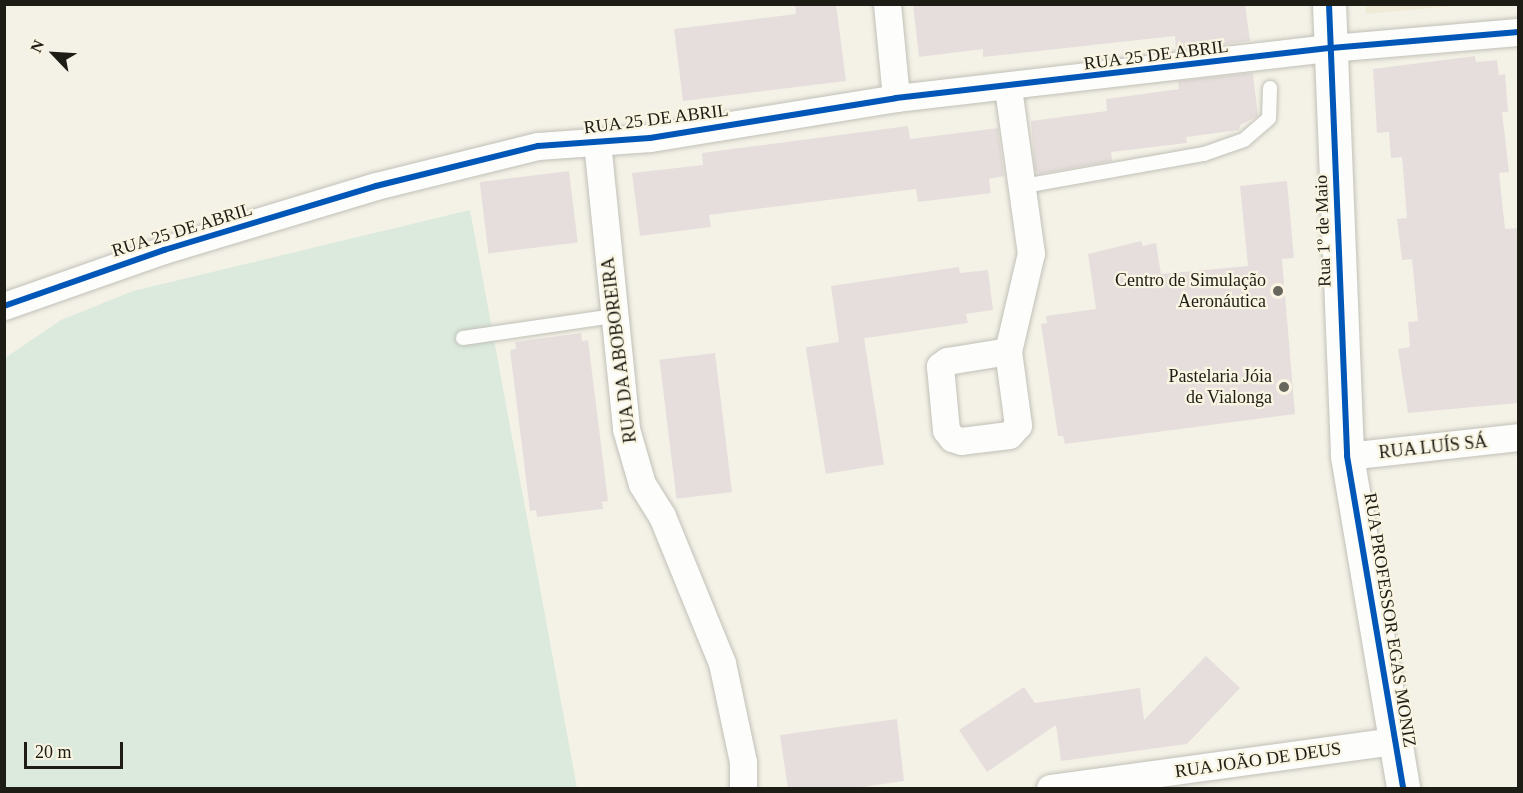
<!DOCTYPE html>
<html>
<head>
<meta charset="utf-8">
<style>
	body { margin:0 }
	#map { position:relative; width:1523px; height:793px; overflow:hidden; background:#f4f2e7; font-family:Georgia,serif }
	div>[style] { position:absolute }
	.built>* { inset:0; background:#efebd7 }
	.green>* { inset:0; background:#dbeadd }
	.building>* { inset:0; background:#e6dedc; transform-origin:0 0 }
	.roads { filter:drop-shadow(0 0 2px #c1c0b8) drop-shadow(0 0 2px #c1c0b8) }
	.service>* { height:14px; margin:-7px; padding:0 7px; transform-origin:7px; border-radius:7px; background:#fdfdfb }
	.minor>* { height:27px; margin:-13.5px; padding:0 13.5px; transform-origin:13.5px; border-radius:13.5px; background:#fdfdfb }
	.tertiary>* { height:33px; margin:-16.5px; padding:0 16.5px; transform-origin:16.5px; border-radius:16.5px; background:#fdfdfb }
	.cycleway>* { height:6px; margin:-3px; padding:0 3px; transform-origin:3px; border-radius:3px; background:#0057b8 }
	.dots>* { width:16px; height:16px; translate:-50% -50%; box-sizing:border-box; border:3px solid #f9f5e2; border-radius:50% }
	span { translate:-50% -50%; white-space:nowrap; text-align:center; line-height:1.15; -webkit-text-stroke:4.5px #f9f5e2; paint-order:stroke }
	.street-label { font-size:18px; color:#1d1c15 }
	.poi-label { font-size:18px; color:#1d1c15 }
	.right { translate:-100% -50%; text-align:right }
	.frame { position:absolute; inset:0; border:6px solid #1d1c15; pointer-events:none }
	.north { position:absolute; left:24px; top:24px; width:60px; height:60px; -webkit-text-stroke:4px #f9f5e2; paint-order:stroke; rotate:295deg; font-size:16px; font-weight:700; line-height:24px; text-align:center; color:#1d1c15 }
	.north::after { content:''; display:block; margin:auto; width:21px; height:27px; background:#1d1c15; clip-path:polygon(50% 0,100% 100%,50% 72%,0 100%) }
	.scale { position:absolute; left:24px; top:742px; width:99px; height:27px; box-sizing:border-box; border:3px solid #1d1c15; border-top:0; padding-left:8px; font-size:18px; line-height:21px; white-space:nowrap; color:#1d1c15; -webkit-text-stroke:4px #f9f5e2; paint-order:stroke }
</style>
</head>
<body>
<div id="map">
	<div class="built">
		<i style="clip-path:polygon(1365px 5px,1365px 4px,1465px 5px,1366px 14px)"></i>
	</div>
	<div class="green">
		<i style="clip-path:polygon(470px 210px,577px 788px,5px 788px,5px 358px,61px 320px,133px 291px)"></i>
	</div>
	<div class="building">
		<i style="clip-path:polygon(795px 4px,836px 4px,846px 81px,683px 101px,674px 29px,796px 14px)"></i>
		<i style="clip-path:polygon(913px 4px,1245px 4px,1250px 41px,1176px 50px,1175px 36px,983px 57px,983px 49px,919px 57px)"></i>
		<i style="clip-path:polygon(1475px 56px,1476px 62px,1497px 60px,1499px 75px,1505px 74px,1508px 112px,1502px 112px,1509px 172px,1499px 173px,1505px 229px,1518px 228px,1518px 403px,1408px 413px,1398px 349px,1410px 347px,1408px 322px,1418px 321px,1412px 259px,1402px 260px,1397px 219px,1407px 218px,1402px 157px,1391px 158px,1389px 132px,1377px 133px,1373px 69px)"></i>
		<i style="clip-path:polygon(1253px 73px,1258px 116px,1240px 125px,1239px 130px,1186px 137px,1187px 143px,1111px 152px,1112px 161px,1039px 174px,1035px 171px,1031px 121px,1107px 111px,1106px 99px,1179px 89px,1178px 81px)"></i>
		<i style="clip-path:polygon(908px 126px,910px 139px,998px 128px,1004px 176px,989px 179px,991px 193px,918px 202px,916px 189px,709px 215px,711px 227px,640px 236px,632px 173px,703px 165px,702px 153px)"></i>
		<i style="left:569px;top:171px;width:72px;height:90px;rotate:83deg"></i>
		<i style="clip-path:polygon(1287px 181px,1294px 258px,1282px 259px,1295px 414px,1065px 444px,1063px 436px,1058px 436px,1041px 324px,1047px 323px,1046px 316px,1096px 309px,1088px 254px,1141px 241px,1143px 246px,1156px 243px,1161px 274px,1248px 266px,1240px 186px)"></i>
		<i style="clip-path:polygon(959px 267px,960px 273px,988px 270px,993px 310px,966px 314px,968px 323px,839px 342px,831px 286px)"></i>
		<i style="clip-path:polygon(581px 333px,582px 341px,588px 340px,608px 501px,602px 502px,603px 509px,537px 517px,536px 510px,530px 511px,510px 350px,516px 349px,515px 342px)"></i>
		<i style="left:864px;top:338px;width:128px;height:59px;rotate:81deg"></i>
		<i style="left:715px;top:353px;width:140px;height:56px;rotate:83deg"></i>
		<i style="clip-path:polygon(1206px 656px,1240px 688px,1187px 744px,1061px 761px,1056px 725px,987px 772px,959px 730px,1024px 687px,1035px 703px,1140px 688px,1144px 720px)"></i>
		<i style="clip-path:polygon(897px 719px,904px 781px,849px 789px,788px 789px,780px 735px)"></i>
	</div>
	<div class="roads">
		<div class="service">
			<i style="left:1024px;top:186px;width:183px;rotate:-10.1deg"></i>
			<i style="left:1204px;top:154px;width:42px;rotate:-19.3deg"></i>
			<i style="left:1244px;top:140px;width:33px;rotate:-41deg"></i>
			<i style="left:1269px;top:118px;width:30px;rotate:-88deg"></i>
			<i style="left:463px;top:338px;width:153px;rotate:-8.3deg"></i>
		</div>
		<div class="minor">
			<i style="left:887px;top:4px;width:94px;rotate:84.5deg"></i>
			<i style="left:1008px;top:88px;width:167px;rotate:82.1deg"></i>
			<i style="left:1031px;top:253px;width:101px;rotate:103.2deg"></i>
			<i style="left:1008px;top:351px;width:75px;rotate:82.3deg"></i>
			<i style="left:1018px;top:425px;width:13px;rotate:132deg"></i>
			<i style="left:1009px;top:435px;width:48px;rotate:172.9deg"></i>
			<i style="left:961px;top:441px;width:9px;rotate:-162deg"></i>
			<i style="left:952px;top:438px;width:10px;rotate:-127deg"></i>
			<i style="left:946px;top:430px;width:64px;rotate:-95.4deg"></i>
			<i style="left:940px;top:366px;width:9px;rotate:-36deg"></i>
			<i style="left:947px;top:361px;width:62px;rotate:-9.3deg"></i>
			<i style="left:597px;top:142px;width:288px;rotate:84.2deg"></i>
			<i style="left:626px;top:429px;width:57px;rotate:73.8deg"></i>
			<i style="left:642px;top:484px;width:38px;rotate:58deg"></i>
			<i style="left:662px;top:516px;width:159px;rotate:67.8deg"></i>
			<i style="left:722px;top:663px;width:101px;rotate:78deg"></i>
			<i style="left:743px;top:762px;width:26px;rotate:90deg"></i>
			<i style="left:4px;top:306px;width:170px;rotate:-19.3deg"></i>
			<i style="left:164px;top:250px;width:221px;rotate:-16.8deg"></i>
			<i style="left:376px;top:186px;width:167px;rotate:-13.9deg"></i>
			<i style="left:538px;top:146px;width:112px;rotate:-4.1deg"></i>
			<i style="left:650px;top:138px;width:249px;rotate:-9.2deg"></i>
			<i style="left:896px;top:98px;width:438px;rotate:-6.6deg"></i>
			<i style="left:1331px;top:48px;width:188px;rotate:-4.9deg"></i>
			<i style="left:1347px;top:456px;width:172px;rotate:-6.3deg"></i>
			<i style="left:1050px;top:788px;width:347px;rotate:-7.8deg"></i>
		</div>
		<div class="tertiary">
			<i style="left:1329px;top:4px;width:452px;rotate:87.7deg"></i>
			<i style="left:1347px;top:456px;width:337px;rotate:80.4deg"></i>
		</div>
	</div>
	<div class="cycleway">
		<i style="left:1329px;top:4px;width:452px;rotate:87.7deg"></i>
		<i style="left:1347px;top:456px;width:337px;rotate:80.4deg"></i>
		<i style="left:4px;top:306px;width:170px;rotate:-19.3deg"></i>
		<i style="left:164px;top:250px;width:221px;rotate:-16.8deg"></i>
		<i style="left:376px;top:186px;width:167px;rotate:-13.9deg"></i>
		<i style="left:538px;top:146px;width:112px;rotate:-4.1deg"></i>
		<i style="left:650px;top:138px;width:249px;rotate:-9.2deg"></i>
		<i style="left:896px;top:98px;width:438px;rotate:-6.6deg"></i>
		<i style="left:1331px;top:48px;width:188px;rotate:-4.9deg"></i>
	</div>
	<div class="dots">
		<i style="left:1278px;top:291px;background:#68675e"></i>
		<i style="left:1284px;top:387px;background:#68675e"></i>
	</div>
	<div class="street-label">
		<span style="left:1156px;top:55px;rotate:-7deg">RUA 25 DE ABRIL</span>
		<span style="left:656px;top:119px;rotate:-7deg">RUA 25 DE ABRIL</span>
		<span style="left:182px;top:230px;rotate:-17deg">RUA 25 DE ABRIL</span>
		<span style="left:1323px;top:231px;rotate:-92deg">Rua 1º de Maio</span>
		<span style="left:619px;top:350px;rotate:-97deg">RUA DA ABOBOREIRA</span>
		<span style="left:1433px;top:447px;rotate:-6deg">RUA LUÍS SÁ</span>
		<span style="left:1390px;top:620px;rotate:81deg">RUA PROFESSOR EGAS MONIZ</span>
		<span style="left:1258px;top:760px;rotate:-8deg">RUA JOÃO DE DEUS</span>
	</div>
	<div class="poi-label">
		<span class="right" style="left:1266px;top:291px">Centro de Simulação<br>Aeronáutica</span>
		<span class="right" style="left:1272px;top:387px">Pastelaria Jóia<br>de Vialonga</span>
	</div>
	<div class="frame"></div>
	<div class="north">N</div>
	<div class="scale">20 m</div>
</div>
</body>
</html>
